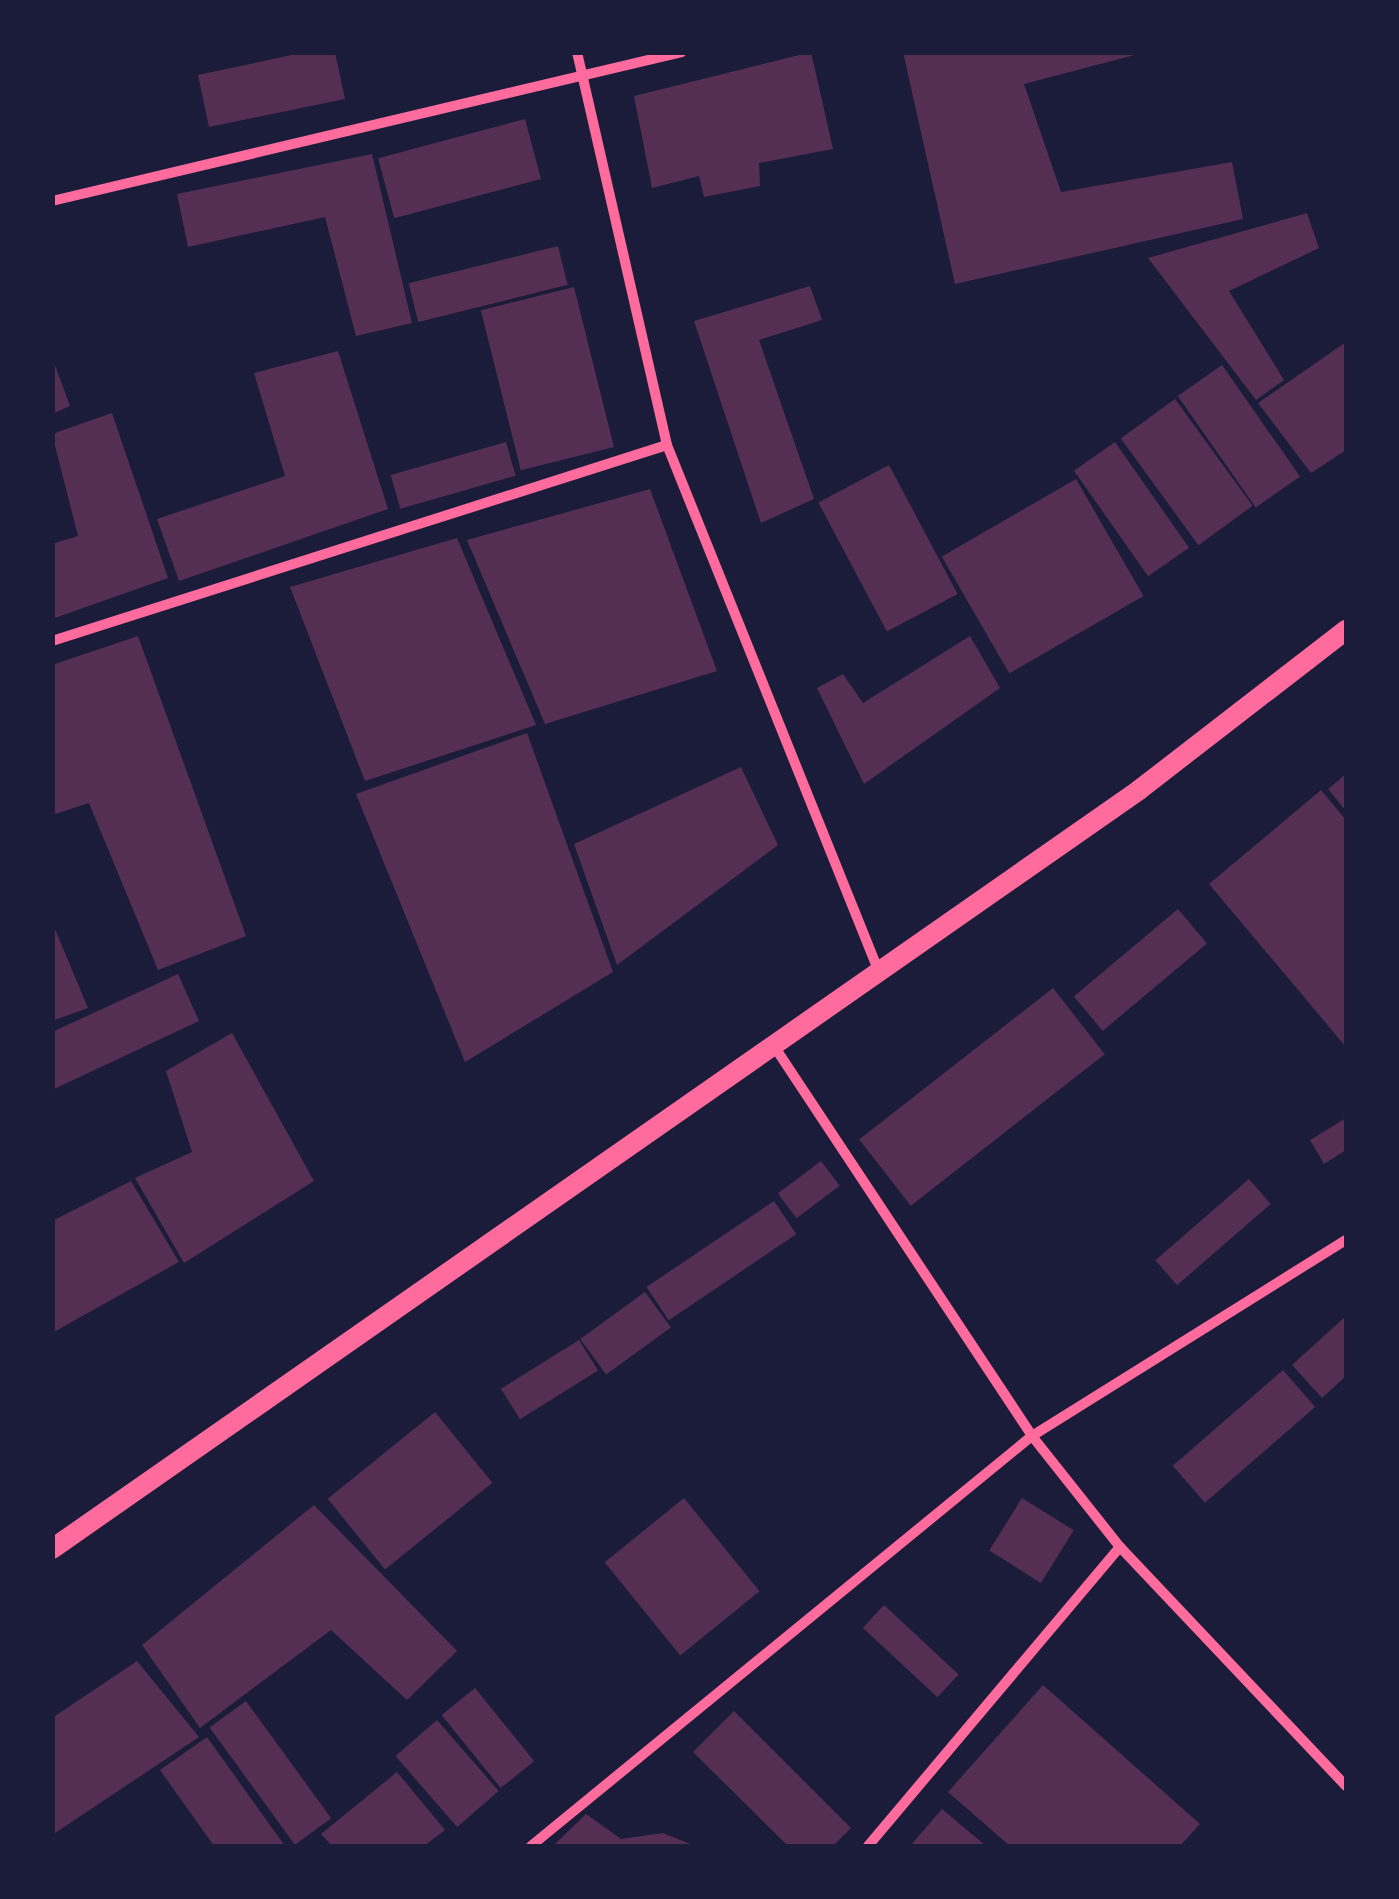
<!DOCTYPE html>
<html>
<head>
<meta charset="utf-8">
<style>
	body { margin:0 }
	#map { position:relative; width:1399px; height:1899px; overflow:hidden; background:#1b1b3a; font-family:Inter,sans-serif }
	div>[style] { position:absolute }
	.building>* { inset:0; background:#542f53; transform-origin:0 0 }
	.minor>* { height:10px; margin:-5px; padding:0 5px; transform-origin:5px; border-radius:5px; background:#ff6b9d }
	.secondary>* { height:20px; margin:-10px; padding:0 10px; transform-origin:10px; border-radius:10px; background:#ff6b9d }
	span { translate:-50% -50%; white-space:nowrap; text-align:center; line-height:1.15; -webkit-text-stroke:8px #1b1b3a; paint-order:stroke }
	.frame { position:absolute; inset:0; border:55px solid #1b1b3a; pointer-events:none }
</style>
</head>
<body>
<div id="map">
	<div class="building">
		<i style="clip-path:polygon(306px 52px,335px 52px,345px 99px,209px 127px,198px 75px)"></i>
		<i style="clip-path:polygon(811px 52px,833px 149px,759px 163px,760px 186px,704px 197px,699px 176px,652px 188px,634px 96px)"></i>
		<i style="clip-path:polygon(903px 52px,1146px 52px,1024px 84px,1061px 192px,1232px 162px,1243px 219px,955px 284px)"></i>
		<i style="left:525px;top:119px;width:62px;height:152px;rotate:75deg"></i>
		<i style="clip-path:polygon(372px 154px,412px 323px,356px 336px,325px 217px,188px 247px,177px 194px)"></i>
		<i style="clip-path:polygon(1307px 213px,1319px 248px,1229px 291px,1284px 380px,1256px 400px,1148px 258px)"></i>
		<i style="left:558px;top:246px;width:40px;height:154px;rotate:76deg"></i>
		<i style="clip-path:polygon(810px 286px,822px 320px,759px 340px,814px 499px,761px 523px,694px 321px)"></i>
		<i style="left:574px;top:287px;width:165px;height:96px;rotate:76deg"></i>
		<i style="clip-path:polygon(1346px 342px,1346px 450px,1311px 473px,1258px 403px)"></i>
		<i style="clip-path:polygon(338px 351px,388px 509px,179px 581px,157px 519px,285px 476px,254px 373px)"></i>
		<i style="clip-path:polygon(52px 357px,70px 406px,52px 414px)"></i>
		<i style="left:1222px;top:365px;width:136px;height:54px;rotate:55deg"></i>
		<i style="left:1175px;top:399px;width:132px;height:67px;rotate:54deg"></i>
		<i style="clip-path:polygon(112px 413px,168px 578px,52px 619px,52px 544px,78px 536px,52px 434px)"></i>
		<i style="left:506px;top:442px;width:35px;height:120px;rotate:74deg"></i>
		<i style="left:1115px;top:442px;width:129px;height:50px;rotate:55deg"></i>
		<i style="left:889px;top:465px;width:146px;height:80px;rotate:62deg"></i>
		<i style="left:1076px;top:479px;width:135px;height:155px;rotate:60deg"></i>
		<i style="clip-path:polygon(650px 489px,717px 671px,545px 724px,467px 540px)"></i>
		<i style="clip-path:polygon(457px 538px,536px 725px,365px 781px,290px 587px)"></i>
		<i style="clip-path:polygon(138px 636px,246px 936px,158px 970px,89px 803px,52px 815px,52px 665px)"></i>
		<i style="clip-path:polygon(970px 636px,1000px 688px,864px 784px,817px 688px,843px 674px,863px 703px)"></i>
		<i style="clip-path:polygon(527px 733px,613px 972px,465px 1062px,356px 794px)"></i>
		<i style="clip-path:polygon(741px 767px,778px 845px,617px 965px,574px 844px)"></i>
		<i style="clip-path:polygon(1346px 774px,1346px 811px,1328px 789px)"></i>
		<i style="clip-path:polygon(1321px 790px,1346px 820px,1346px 1047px,1209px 884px)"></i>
		<i style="left:1178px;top:909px;width:45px;height:136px;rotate:50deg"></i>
		<i style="clip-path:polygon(52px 922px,88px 1008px,52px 1021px)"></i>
		<i style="clip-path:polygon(178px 974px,199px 1021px,52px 1090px,52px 1032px)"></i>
		<i style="left:1053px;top:988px;width:84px;height:246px;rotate:52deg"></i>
		<i style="clip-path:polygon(232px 1033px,314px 1181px,184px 1263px,135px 1178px,192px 1152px,166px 1071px)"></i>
		<i style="clip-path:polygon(1346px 1118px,1346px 1150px,1324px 1164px,1310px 1140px)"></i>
		<i style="left:821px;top:1161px;width:31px;height:54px;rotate:53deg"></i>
		<i style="left:1249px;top:1179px;width:33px;height:124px;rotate:49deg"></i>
		<i style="clip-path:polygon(131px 1181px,179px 1262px,52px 1333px,52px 1221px)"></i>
		<i style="left:774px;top:1201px;width:40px;height:154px;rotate:56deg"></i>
		<i style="left:645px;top:1292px;width:44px;height:80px;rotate:54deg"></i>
		<i style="clip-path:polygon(1346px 1316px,1346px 1376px,1322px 1398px,1292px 1365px)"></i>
		<i style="left:579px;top:1340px;width:36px;height:92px;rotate:58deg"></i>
		<i style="left:1283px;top:1370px;width:49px;height:146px;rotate:49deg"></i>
		<i style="left:435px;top:1412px;width:91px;height:138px;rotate:51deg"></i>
		<i style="left:684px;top:1498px;width:120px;height:102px;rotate:51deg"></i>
		<i style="left:1022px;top:1498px;width:61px;height:62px;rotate:32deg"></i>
		<i style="clip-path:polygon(314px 1505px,457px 1651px,407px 1700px,331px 1630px,200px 1728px,142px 1645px)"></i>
		<i style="left:884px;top:1605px;width:102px;height:31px;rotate:43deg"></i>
		<i style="clip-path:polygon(137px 1661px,199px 1737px,52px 1835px,52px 1718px)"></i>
		<i style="clip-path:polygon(1043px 1685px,1200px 1824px,1180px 1846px,1010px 1846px,948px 1792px)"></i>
		<i style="left:475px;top:1688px;width:94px;height:43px;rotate:51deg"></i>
		<i style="left:246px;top:1701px;width:145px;height:45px;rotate:54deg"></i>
		<i style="clip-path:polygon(734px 1711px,851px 1828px,833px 1846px,788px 1846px,693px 1752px)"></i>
		<i style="left:437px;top:1720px;width:94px;height:55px;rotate:49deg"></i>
		<i style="clip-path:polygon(207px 1737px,285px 1846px,214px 1846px,160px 1770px)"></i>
		<i style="clip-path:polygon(397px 1772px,445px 1830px,424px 1846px,332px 1846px,321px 1834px)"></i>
		<i style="clip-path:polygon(942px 1809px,986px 1846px,910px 1846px)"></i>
		<i style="clip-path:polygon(586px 1814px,621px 1839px,663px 1833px,695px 1846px,553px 1846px)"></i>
	</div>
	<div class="minor">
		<i style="left:577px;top:52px;width:403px;rotate:77.1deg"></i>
		<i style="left:667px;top:445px;width:568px;rotate:68.09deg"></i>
		<i style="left:52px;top:201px;width:647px;rotate:-13.31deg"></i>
		<i style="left:52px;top:641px;width:645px;rotate:-17.68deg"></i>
		<i style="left:774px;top:1046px;width:468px;rotate:56.5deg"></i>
		<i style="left:1032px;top:1436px;width:142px;rotate:51.6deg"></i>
		<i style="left:1120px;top:1547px;width:329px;rotate:46.6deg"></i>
		<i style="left:531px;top:1846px;width:647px;rotate:-39.3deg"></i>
		<i style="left:1032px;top:1436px;width:370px;rotate:-32deg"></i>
		<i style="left:868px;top:1846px;width:391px;rotate:-49.9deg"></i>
	</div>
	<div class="secondary">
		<i style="left:52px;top:1549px;width:1326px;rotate:-34.92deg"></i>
		<i style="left:1139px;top:790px;width:262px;rotate:-37.7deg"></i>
	</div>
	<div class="frame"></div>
</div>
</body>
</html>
